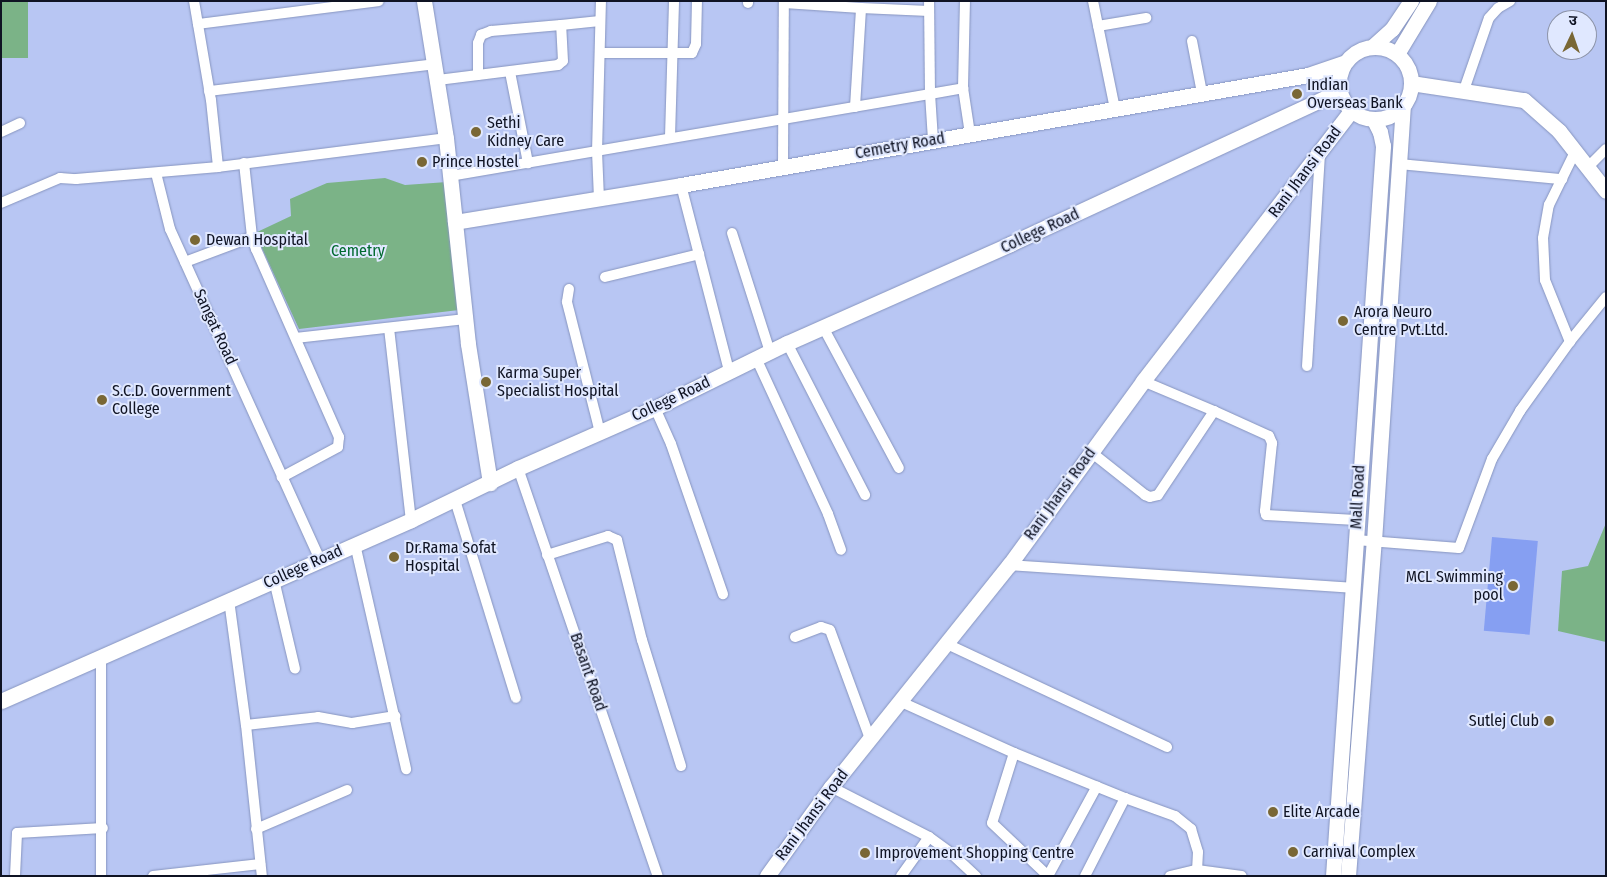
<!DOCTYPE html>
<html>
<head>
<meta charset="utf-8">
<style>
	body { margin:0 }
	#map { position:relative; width:1607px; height:877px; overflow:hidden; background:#b8c6f3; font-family:"Fira Sans Condensed","Noto Sans Devanagari",sans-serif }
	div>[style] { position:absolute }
	.green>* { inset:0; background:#7bb387; transform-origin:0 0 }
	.water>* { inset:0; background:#869ff2; transform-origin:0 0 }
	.roads { filter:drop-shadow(0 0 1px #8795bf) drop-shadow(0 0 1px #8795bf) }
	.street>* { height:10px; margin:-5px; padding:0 5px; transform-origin:5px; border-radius:5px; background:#fff }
	.secondary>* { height:15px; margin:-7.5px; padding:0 7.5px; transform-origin:7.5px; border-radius:7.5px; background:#fff }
	.secondary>.ring { margin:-7.5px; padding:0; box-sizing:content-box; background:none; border:15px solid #fff; border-radius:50% }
	.dots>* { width:14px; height:14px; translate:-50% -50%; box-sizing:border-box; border:2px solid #e0e8ff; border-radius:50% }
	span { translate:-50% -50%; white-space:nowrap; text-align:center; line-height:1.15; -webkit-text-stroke:4px #e0e8ff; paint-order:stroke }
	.poi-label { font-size:16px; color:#0f1323 }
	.left { translate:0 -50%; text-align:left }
	.right { translate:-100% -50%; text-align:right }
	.street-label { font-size:16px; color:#0f1323 }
	.park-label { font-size:16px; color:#016a30 }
	.frame { position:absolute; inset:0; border:2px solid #0f1323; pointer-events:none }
	.north { position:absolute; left:1547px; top:10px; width:50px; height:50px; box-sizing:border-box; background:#e0e8ff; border:1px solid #8c93a7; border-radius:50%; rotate:3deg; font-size:14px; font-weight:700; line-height:20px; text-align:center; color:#0f1323 }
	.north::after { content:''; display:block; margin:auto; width:18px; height:22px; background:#796735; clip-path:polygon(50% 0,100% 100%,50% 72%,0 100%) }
</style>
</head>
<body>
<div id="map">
	<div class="green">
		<i style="left:1px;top:1px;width:27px;height:57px"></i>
		<i style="clip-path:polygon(385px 178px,405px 185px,447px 182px,459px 310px,299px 329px,255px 233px,291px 216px,290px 199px,327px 183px)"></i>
		<i style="clip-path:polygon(1606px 523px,1606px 642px,1558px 631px,1562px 571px,1588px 566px)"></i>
	</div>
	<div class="water">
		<i style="left:1492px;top:537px;width:46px;height:94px;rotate:5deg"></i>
	</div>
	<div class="roads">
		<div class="street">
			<i style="left:194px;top:1px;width:100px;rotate:80.3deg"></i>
			<i style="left:211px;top:100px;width:67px;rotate:84deg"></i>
			<i style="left:1093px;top:1px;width:110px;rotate:78.5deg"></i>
			<i style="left:748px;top:3px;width:2px;rotate:-90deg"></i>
			<i style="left:784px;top:3px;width:77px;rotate:3.7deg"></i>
			<i style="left:198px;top:24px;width:182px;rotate:-7.2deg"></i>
			<i style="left:1098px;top:26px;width:49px;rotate:-9.5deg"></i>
			<i style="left:1192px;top:41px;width:53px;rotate:79.1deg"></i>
			<i style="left:600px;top:53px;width:92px"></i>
			<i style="left:692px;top:53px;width:10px;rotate:-66deg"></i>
			<i style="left:696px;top:44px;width:43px;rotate:-88.7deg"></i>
			<i style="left:510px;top:72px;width:93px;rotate:78.8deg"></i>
			<i style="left:478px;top:75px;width:32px;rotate:-90deg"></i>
			<i style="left:478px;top:43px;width:9px;rotate:-69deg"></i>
			<i style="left:481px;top:35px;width:11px;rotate:-22deg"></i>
			<i style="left:491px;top:31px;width:70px;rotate:-4.9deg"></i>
			<i style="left:438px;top:80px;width:121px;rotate:-7.1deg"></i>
			<i style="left:558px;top:65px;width:6px;rotate:-39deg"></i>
			<i style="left:563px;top:61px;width:36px;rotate:-93deg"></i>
			<i style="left:561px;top:25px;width:39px;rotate:-6deg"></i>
			<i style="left:963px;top:88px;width:47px;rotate:81.3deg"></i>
			<i style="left:1464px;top:90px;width:76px;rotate:-70.9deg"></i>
			<i style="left:1489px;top:18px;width:13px;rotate:-48deg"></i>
			<i style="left:1498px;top:8px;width:14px;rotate:-30deg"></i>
			<i style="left:209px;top:91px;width:228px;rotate:-6.8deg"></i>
			<i style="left:855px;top:107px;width:99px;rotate:-86.5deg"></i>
			<i style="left:861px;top:8px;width:68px;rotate:2.5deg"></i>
			<i style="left:1px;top:132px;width:21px;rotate:-25deg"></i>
			<i style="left:670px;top:137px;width:136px;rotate:-88.3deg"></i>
			<i style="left:933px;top:140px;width:46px;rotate:-93.7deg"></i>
			<i style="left:930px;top:94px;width:34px;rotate:-10deg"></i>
			<i style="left:963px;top:88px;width:87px;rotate:-88.7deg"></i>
			<i style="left:244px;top:163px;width:74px;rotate:83.8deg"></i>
			<i style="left:252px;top:237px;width:13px;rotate:72deg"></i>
			<i style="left:256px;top:249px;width:206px;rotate:66.2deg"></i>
			<i style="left:339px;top:437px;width:10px;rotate:96deg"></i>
			<i style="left:338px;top:447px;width:64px;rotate:151.8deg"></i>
			<i style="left:1399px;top:164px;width:164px;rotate:5.3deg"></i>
			<i style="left:783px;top:166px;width:165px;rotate:-89.7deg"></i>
			<i style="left:1588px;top:167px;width:25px;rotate:-45deg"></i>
			<i style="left:156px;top:173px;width:58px;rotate:76deg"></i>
			<i style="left:170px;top:229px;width:363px;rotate:65.6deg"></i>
			<i style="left:450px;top:176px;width:487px;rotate:-9.7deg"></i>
			<i style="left:930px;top:94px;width:93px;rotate:-90.6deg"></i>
			<i style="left:681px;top:185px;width:192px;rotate:75.5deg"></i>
			<i style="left:599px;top:199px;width:47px;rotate:-92.4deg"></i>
			<i style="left:597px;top:152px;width:151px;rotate:-88.5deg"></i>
			<i style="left:1px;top:203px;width:64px;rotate:-23deg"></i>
			<i style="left:60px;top:178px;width:16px;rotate:4deg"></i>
			<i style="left:76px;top:179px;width:143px;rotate:-4.8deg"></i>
			<i style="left:218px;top:167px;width:230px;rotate:-7.2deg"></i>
			<i style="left:732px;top:233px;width:125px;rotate:72.3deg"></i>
			<i style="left:185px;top:262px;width:72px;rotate:-20.5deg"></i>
			<i style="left:605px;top:277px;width:97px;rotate:-13.7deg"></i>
			<i style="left:569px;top:289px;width:13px;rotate:99deg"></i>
			<i style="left:567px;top:302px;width:134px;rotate:75.8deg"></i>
			<i style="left:823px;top:327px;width:160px;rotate:61.7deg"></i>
			<i style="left:389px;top:328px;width:193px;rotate:83.5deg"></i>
			<i style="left:296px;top:338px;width:170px;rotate:-6.4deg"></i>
			<i style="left:1570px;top:342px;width:67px;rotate:-112deg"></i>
			<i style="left:1545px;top:280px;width:42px;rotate:-92.7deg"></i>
			<i style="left:1543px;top:238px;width:34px;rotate:-80deg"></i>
			<i style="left:1549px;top:205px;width:61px;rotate:-63.9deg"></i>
			<i style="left:787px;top:343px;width:171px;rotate:62.8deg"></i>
			<i style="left:756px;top:358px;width:172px;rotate:65.2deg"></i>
			<i style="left:828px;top:514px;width:38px;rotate:70deg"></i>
			<i style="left:1307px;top:366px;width:213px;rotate:-86.5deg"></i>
			<i style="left:655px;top:408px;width:39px;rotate:66deg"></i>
			<i style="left:671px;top:444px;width:159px;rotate:70.9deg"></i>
			<i style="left:1214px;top:411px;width:60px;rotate:24.4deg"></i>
			<i style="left:1269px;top:436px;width:8px;rotate:67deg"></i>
			<i style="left:1272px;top:443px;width:68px;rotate:95.9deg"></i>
			<i style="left:1265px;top:511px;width:4px;rotate:76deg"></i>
			<i style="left:1266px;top:515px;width:90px;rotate:3.2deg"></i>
			<i style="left:1091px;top:452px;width:69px;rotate:38.5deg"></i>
			<i style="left:1145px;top:495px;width:5px;rotate:22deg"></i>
			<i style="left:1150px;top:497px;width:8px;rotate:-14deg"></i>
			<i style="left:1158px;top:495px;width:101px;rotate:-56.3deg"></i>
			<i style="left:1214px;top:411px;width:77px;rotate:-157.1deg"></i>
			<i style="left:518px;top:468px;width:431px;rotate:71.1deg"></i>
			<i style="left:455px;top:500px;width:207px;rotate:72.9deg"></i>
			<i style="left:1356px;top:540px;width:103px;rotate:4.4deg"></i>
			<i style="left:1459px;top:548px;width:95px;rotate:-69.7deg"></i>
			<i style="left:1492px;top:459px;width:56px;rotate:-59.7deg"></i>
			<i style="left:1520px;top:411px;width:87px;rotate:-54.3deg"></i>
			<i style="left:1571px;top:340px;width:55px;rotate:-50.9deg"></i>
			<i style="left:355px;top:544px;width:231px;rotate:77.2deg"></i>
			<i style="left:547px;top:555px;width:64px;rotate:-17.3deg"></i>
			<i style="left:608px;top:536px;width:10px;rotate:24deg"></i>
			<i style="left:617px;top:540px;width:103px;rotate:76deg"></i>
			<i style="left:642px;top:640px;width:132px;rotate:72.8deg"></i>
			<i style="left:1009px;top:565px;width:346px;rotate:3.8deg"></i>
			<i style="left:274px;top:580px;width:91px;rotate:76.7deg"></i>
			<i style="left:229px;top:600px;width:126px;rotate:82.3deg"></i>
			<i style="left:246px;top:725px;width:152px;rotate:84deg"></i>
			<i style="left:795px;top:637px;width:28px;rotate:-21deg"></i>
			<i style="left:821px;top:627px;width:9px;rotate:18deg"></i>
			<i style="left:830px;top:630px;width:116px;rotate:69.8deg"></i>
			<i style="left:947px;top:644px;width:243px;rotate:25.1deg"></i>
			<i style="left:899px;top:701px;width:126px;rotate:24.3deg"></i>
			<i style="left:1014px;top:753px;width:73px;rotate:107.4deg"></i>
			<i style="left:992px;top:823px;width:77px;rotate:43.4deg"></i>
			<i style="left:246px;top:725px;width:72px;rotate:-6.3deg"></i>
			<i style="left:318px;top:717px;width:35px;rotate:10deg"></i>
			<i style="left:352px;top:723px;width:44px;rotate:-9.2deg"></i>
			<i style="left:1014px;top:753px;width:120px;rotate:22.1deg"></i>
			<i style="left:1125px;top:798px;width:88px;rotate:117.1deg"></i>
			<i style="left:831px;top:787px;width:110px;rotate:27deg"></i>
			<i style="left:929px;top:837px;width:29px;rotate:36deg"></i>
			<i style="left:952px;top:854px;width:33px;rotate:43deg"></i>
			<i style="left:1125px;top:798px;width:53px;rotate:19.8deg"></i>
			<i style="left:1175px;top:816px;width:21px;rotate:39deg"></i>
			<i style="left:1191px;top:829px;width:24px;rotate:73deg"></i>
			<i style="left:1198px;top:852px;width:18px;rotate:93deg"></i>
			<i style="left:256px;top:829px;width:99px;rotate:-23.2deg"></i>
			<i style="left:15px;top:876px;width:43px;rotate:-87.3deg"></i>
			<i style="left:17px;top:833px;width:86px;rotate:-3.3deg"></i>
			<i style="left:101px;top:876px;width:219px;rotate:-90deg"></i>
			<i style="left:153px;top:876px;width:108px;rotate:-6.4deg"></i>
			<i style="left:901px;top:876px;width:48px;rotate:-54.3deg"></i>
			<i style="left:1048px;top:876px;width:102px;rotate:-61.4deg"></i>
			<i style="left:1170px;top:876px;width:28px;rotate:-13deg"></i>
			<i style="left:1197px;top:870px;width:45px;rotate:7.6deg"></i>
		</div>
		<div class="secondary">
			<i style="left:424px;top:1px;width:139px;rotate:80.9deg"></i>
			<i style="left:446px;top:138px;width:207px;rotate:83.9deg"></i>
			<i style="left:468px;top:344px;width:141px;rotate:81deg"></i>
			<i style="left:1373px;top:46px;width:25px;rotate:-42deg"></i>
			<i style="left:1392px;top:29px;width:34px;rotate:-56deg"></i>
			<i class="ring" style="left:1339px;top:47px;width:57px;height:57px"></i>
			<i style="left:1397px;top:54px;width:62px;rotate:-58.9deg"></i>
			<i style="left:1411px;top:83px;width:114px;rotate:8.6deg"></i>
			<i style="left:1524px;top:100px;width:47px;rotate:41.5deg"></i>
			<i style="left:1559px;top:131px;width:76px;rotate:51.9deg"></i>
			<i style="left:455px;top:222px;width:229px;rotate:-9.3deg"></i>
			<i style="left:681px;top:185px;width:637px;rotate:-9.95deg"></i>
			<i style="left:1308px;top:75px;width:37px;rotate:-19deg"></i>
			<i style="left:1px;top:701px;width:448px;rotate:-23.8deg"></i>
			<i style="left:411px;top:520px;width:119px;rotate:-25.9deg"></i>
			<i style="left:518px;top:468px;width:150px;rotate:-23.7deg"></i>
			<i style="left:655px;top:408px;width:147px;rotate:-26.2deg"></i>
			<i style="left:787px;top:343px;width:244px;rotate:-23.9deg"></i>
			<i style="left:1010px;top:244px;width:363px;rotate:-24.9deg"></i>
			<i style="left:767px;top:876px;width:110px;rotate:-54.3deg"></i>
			<i style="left:831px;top:787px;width:285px;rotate:-51.3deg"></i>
			<i style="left:1009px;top:565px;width:228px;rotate:-53.9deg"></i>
			<i style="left:1143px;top:381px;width:341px;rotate:-52.4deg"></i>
			<i style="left:1333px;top:876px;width:732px;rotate:-86.08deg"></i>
			<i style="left:1383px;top:146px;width:14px;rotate:-102deg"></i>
			<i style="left:1380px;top:132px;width:13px;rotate:-117deg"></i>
			<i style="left:1348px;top:876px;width:336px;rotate:-85.6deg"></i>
			<i style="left:1374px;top:541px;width:436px;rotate:-86.2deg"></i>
		</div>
	</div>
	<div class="dots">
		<i style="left:1297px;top:94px;background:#796735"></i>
		<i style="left:476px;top:132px;background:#796735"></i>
		<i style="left:422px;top:162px;background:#796735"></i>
		<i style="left:195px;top:240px;background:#796735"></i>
		<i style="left:1343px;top:321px;background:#796735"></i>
		<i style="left:486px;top:382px;background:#796735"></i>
		<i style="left:102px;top:400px;background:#796735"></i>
		<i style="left:394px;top:557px;background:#796735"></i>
		<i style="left:1513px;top:586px;background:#796735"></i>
		<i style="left:1549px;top:721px;background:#796735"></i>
		<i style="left:1273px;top:812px;background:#796735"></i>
		<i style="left:1293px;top:852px;background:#796735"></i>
		<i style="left:865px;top:853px;background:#796735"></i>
	</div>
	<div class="poi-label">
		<span class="left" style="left:1307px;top:94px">Indian<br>Overseas Bank</span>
		<span class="left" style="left:487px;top:132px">Sethi<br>Kidney Care</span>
		<span class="left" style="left:432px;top:162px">Prince Hostel</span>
		<span class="left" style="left:206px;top:240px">Dewan Hospital</span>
		<span class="left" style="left:1354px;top:321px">Arora Neuro<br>Centre Pvt.Ltd.</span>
		<span class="left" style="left:497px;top:382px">Karma Super<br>Specialist Hospital</span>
		<span class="left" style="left:112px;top:400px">S.C.D. Government<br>College</span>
		<span class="left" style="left:405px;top:557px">Dr.Rama Sofat<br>Hospital</span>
		<span class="right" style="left:1503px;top:586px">MCL Swimming<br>pool</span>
		<span class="right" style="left:1539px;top:721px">Sutlej Club</span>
		<span class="left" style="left:1283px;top:812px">Elite Arcade</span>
		<span class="left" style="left:1303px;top:852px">Carnival Complex</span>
		<span class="left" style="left:875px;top:853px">Improvement Shopping Centre</span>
	</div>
	<div class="street-label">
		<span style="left:900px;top:146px;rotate:-10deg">Cemetry Road</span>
		<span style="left:1305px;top:172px;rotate:-53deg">Rani Jhansi Road</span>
		<span style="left:1040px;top:231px;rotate:-25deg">College Road</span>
		<span style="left:215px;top:327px;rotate:65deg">Sangat Road</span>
		<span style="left:671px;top:399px;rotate:-25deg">College Road</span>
		<span style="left:1060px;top:494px;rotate:-54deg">Rani Jhansi Road</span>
		<span style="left:1358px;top:497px;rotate:-87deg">Mall Road</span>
		<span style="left:303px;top:567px;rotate:-24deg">College Road</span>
		<span style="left:588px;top:672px;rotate:71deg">Basant Road</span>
		<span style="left:812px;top:815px;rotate:-53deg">Rani Jhansi Road</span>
	</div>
	<div class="park-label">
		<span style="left:358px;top:251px">Cemetry</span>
	</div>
	<div class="frame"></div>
	<div class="north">उ</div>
</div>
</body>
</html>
